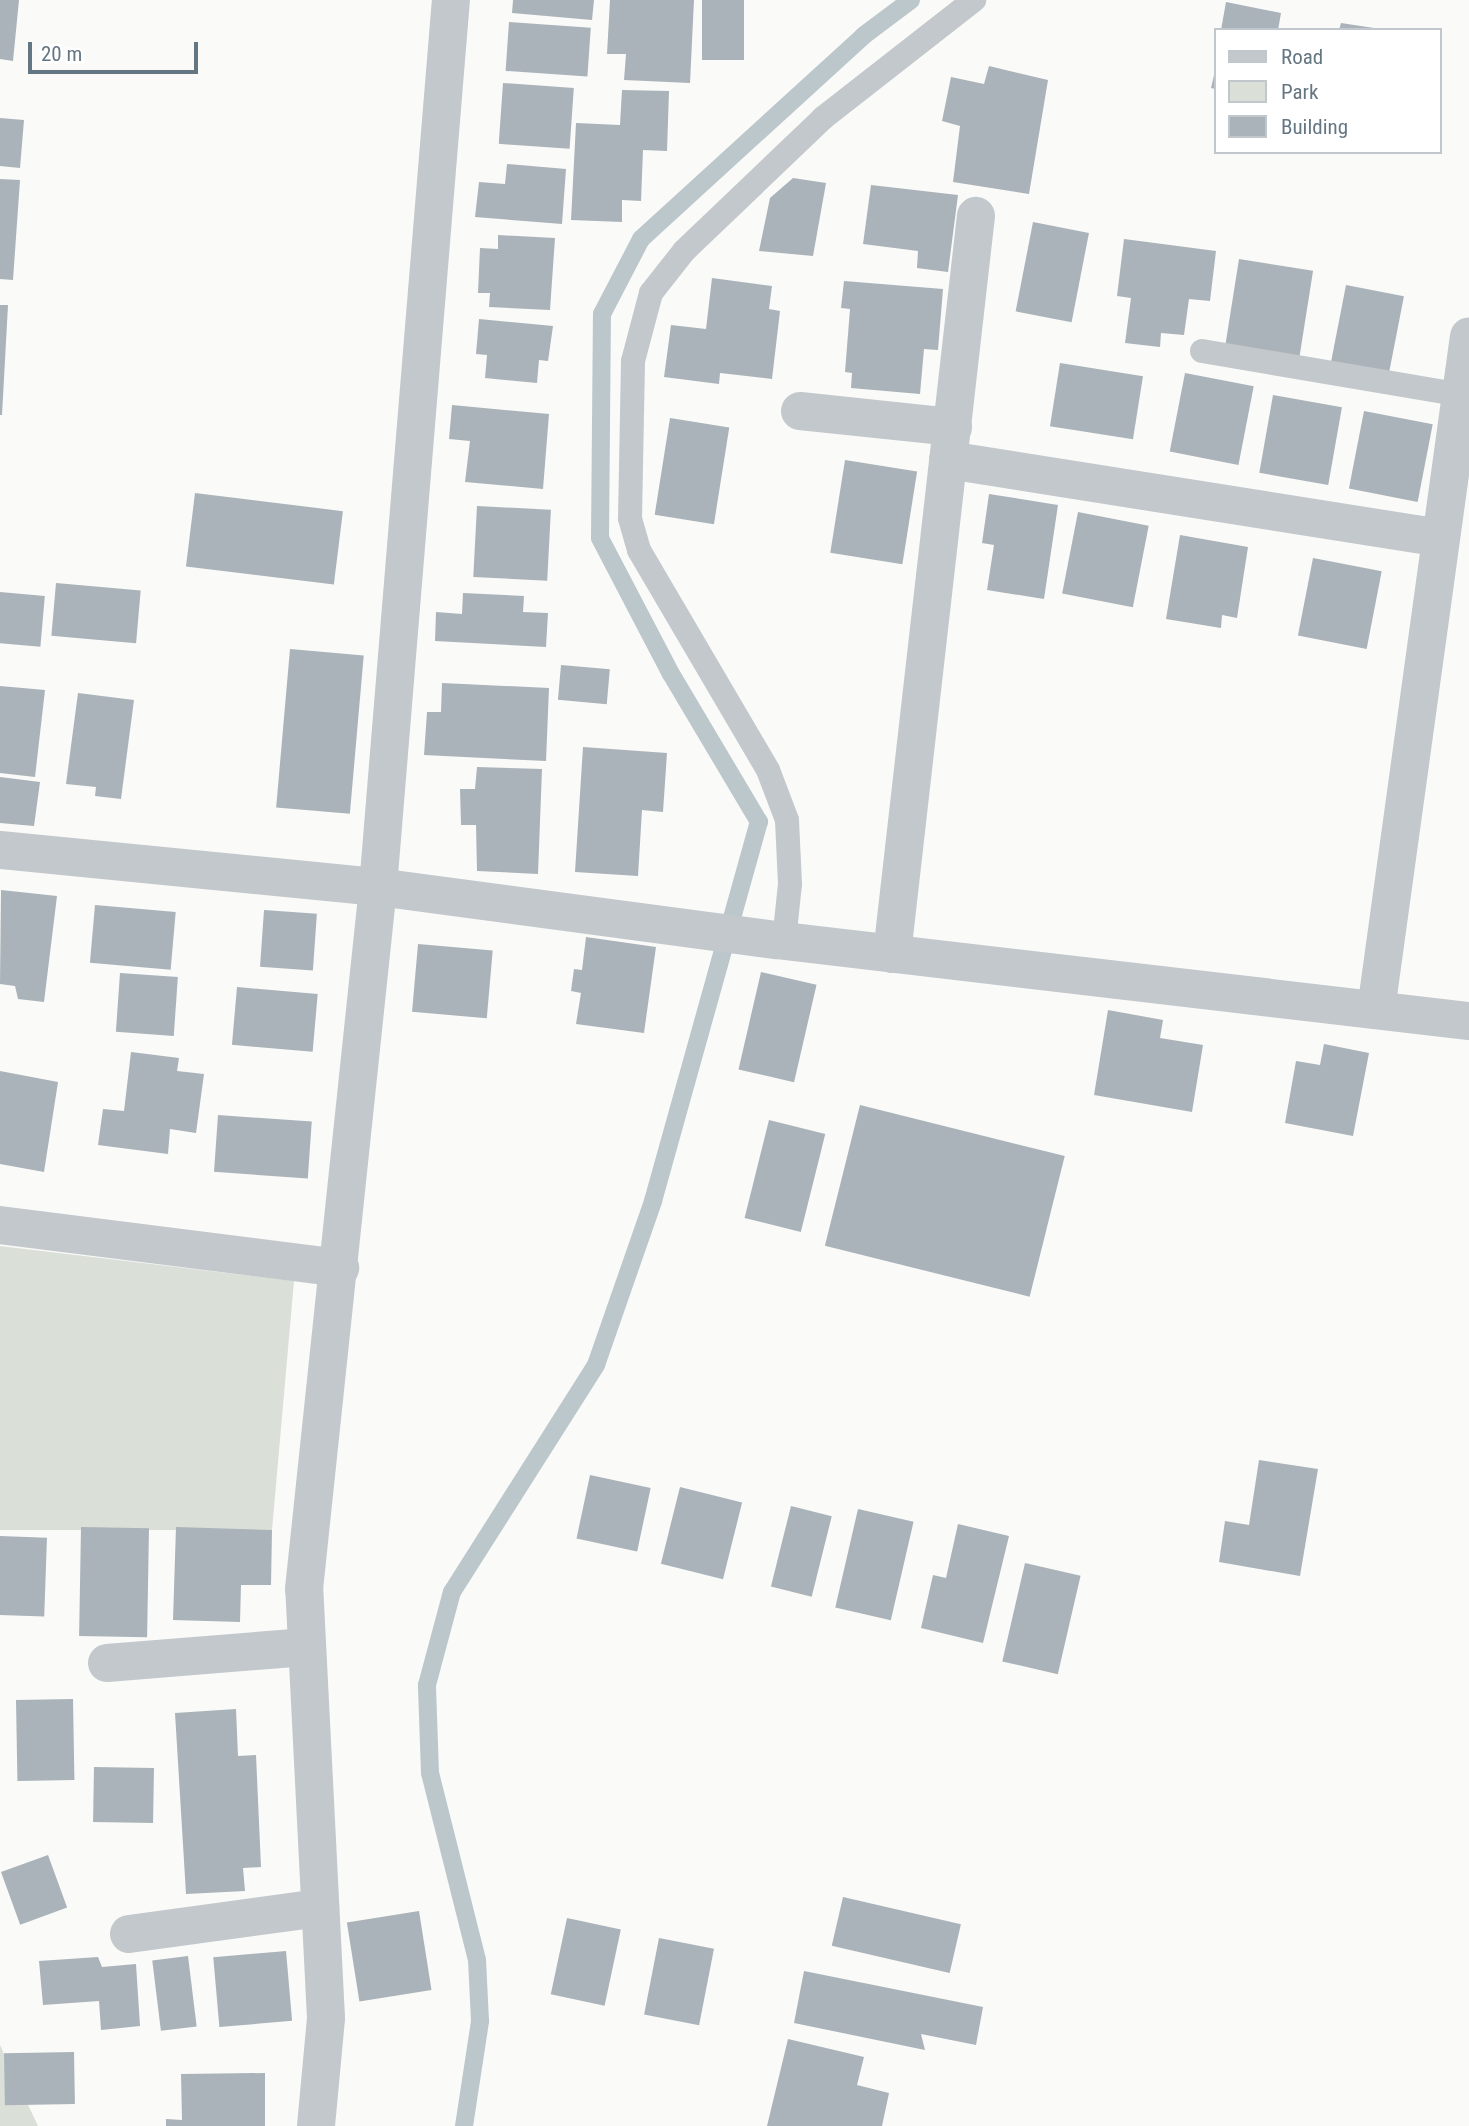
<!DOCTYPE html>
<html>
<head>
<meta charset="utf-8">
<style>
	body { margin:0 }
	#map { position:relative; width:1469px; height:2126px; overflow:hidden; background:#fafaf8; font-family:"Roboto Condensed",sans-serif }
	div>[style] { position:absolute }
	.green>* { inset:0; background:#dadfd7 }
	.stream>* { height:18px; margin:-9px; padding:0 9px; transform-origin:9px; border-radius:9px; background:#bbc7cb }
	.building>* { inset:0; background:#aab3b9; transform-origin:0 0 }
	.service>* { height:24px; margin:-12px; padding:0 12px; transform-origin:12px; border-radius:12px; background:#c3c8cc }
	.minor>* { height:38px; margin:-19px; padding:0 19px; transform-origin:19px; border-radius:19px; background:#c3c8cc }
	span { translate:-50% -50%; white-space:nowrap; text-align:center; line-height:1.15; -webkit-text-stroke:7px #fff; paint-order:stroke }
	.legend { position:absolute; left:1214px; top:28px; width:228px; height:126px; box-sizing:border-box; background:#fff; border:2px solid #c1c8cd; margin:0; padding:9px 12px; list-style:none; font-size:21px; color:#657683 }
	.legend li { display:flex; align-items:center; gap:14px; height:35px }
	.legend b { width:35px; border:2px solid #c1c8cd }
	.scale { position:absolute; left:28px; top:42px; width:170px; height:32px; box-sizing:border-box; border:4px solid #657683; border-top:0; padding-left:9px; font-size:21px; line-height:24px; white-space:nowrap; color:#657683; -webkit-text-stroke:5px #fff; paint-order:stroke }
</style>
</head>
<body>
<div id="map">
	<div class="green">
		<i style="clip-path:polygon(0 1246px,294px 1281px,272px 1530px,0 1530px)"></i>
		<i style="clip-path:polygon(0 2045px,4px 2054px,38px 2126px,0 2126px)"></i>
	</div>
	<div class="stream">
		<i style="left:464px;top:2126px;width:106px;rotate:-81.3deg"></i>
		<i style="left:480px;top:2021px;width:61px;rotate:-92.8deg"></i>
		<i style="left:477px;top:1960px;width:193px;rotate:-104.1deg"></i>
		<i style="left:430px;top:1773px;width:88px;rotate:-92deg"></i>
		<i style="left:427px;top:1685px;width:96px;rotate:-75deg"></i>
		<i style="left:452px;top:1592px;width:269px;rotate:-57.6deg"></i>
		<i style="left:596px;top:1365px;width:174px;rotate:-70.8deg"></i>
		<i style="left:653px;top:1201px;width:394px;rotate:-74.4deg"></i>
		<i style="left:759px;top:822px;width:172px;rotate:-120.7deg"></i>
		<i style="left:671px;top:674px;width:153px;rotate:-117.6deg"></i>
		<i style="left:600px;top:538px;width:224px;rotate:-89.5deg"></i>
		<i style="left:602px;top:314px;width:85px;rotate:-62.5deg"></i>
		<i style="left:641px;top:239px;width:301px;rotate:-42.4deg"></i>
		<i style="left:863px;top:36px;width:60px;rotate:-36.9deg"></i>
	</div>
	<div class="building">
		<i style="clip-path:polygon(0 0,19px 0,13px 61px,0 59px)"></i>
		<i style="clip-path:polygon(513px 0,594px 0,592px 20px,512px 13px)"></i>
		<i style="clip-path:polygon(610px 0,694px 0,690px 83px,624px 80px,626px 54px,607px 54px)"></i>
		<i style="left:702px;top:0;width:42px;height:60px"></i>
		<i style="clip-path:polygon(1226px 2px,1281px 13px,1278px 30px,1221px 30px)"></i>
		<i style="left:509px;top:22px;width:82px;height:49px;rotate:4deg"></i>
		<i style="clip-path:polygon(1341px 23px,1374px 28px,1374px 30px,1339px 30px)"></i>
		<i style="clip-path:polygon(989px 66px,1048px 80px,1029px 194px,953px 182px,960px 126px,942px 121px,951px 77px,984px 84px)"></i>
		<i style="clip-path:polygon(1215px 71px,1215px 89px,1211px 88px)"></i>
		<i style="left:503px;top:83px;width:71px;height:61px;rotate:4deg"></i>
		<i style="clip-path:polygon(622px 90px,669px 91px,667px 151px,643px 150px,641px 201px,622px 200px,622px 222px,571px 220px,576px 123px,620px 125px)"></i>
		<i style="clip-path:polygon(0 118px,24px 120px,20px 168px,0 166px)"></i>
		<i style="clip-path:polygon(507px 164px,566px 169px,562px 224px,475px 217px,479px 182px,505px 184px)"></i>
		<i style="clip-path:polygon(793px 178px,826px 183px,813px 256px,759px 251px,770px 198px)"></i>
		<i style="clip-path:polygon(0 179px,20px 180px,13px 280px,0 279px)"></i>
		<i style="clip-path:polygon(871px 185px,958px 195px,948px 272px,917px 268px,918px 251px,863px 244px)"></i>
		<i style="left:1033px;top:222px;width:57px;height:91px;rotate:11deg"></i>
		<i style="clip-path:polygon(498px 235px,555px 238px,550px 310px,489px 307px,490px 293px,478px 293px,480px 248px,498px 249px)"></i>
		<i style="clip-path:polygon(1124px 239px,1216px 251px,1210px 301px,1189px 299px,1184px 335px,1161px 333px,1160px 347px,1125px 343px,1131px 298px,1117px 296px)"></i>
		<i style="left:1239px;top:259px;width:75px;height:89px;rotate:9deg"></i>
		<i style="clip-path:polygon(712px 278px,772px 286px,769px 309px,780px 311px,772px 379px,720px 373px,719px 384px,664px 377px,671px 325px,706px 329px)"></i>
		<i style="clip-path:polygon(844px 281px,943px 289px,938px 350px,924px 349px,920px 394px,851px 388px,852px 373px,845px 372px,850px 309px,841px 308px)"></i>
		<i style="left:1346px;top:285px;width:59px;height:80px;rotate:11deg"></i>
		<i style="clip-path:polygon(0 305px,8px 305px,2px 415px,0 415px)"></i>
		<i style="clip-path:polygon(479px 319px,553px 326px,548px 361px,539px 360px,537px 383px,485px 378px,487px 355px,476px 354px)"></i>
		<i style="left:1060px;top:363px;width:84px;height:64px;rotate:9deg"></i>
		<i style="left:1185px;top:373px;width:70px;height:80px;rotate:11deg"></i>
		<i style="left:1273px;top:395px;width:70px;height:79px;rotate:10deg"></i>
		<i style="clip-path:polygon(452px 405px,549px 414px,543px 489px,465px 482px,470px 441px,449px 439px)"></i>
		<i style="left:1364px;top:411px;width:70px;height:79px;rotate:11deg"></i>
		<i style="left:670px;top:418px;width:60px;height:98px;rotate:9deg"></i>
		<i style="left:845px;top:460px;width:73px;height:94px;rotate:9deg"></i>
		<i style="left:195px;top:493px;width:149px;height:74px;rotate:7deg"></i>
		<i style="clip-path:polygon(989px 494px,1058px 505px,1044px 599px,987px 590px,994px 545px,982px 543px)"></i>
		<i style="left:477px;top:506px;width:74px;height:71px;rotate:3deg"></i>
		<i style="left:1078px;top:512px;width:72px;height:83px;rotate:11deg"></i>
		<i style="clip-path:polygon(1180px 535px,1248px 547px,1237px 618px,1222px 615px,1221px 628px,1166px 619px)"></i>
		<i style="left:1313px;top:558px;width:70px;height:79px;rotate:11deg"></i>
		<i style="left:56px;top:583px;width:85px;height:53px;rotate:5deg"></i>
		<i style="left:0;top:592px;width:45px;height:51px;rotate:5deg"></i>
		<i style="clip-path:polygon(463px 593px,524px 596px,523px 612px,548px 613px,546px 647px,435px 641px,436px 612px,462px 614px)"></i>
		<i style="left:290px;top:649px;width:74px;height:159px;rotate:5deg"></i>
		<i style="left:561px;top:665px;width:49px;height:35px;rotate:5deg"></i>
		<i style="clip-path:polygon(442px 683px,549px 688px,546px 761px,424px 755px,427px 712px,441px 712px)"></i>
		<i style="clip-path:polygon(0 686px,45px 690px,35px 777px,0 773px)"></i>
		<i style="clip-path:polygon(78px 693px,134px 700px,121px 799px,95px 796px,96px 787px,66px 784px)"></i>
		<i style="clip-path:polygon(583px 747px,667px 753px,663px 812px,642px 810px,638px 876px,575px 872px)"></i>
		<i style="clip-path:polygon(477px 767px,542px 769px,538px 874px,477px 871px,476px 825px,461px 825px,460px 789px,475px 789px)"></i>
		<i style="clip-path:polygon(0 777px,40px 782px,34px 826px,0 823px)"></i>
		<i style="clip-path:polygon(1px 890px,57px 896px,44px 1002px,18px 999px,15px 986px,0 984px)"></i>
		<i style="left:95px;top:905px;width:81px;height:58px;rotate:5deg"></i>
		<i style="left:264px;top:910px;width:53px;height:57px;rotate:4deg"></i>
		<i style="clip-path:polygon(586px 937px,656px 947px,644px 1033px,576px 1024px,581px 993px,571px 991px,574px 969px,582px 970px)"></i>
		<i style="left:418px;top:944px;width:75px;height:68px;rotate:5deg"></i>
		<i style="left:761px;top:972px;width:57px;height:100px;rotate:13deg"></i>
		<i style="left:120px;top:973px;width:58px;height:59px;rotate:4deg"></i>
		<i style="left:237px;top:987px;width:81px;height:58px;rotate:5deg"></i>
		<i style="clip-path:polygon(1108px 1010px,1163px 1020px,1160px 1038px,1203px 1045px,1192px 1112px,1094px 1095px)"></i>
		<i style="clip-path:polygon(1324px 1044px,1369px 1053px,1353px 1136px,1285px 1123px,1296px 1061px,1320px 1065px)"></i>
		<i style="clip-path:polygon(131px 1052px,179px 1058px,177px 1071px,204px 1074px,196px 1133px,170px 1129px,168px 1154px,98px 1145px,103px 1109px,124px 1111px)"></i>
		<i style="clip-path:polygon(0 1071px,58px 1082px,44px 1172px,0 1164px)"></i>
		<i style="left:860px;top:1105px;width:211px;height:145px;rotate:14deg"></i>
		<i style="left:218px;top:1115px;width:94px;height:57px;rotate:4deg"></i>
		<i style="left:769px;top:1120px;width:58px;height:101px;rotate:14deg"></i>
		<i style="clip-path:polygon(1259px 1460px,1318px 1469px,1300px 1576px,1219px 1562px,1225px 1521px,1249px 1525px)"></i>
		<i style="left:590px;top:1475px;width:62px;height:65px;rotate:12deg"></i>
		<i style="left:680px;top:1487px;width:64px;height:79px;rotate:14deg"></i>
		<i style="left:791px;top:1506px;width:42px;height:83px;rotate:14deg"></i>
		<i style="left:858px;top:1509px;width:57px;height:101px;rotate:13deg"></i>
		<i style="clip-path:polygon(958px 1524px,1009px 1536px,983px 1643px,921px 1628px,933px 1575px,946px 1578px)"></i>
		<i style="left:81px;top:1527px;width:68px;height:109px;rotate:1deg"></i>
		<i style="clip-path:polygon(176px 1527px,272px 1530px,271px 1585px,241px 1585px,240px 1622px,173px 1620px)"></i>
		<i style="left:0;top:1536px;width:47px;height:79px;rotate:2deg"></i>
		<i style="left:1025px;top:1563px;width:57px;height:101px;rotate:13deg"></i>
		<i style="left:73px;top:1699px;width:81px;height:57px;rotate:89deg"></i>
		<i style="clip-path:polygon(236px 1709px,238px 1756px,256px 1755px,261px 1867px,243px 1868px,245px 1891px,186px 1894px,175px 1713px)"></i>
		<i style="left:94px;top:1767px;width:60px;height:55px;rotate:1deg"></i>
		<i style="left:48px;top:1855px;width:56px;height:50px;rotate:70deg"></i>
		<i style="left:843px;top:1897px;width:121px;height:50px;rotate:13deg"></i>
		<i style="left:419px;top:1911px;width:80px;height:73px;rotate:81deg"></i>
		<i style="left:567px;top:1918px;width:55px;height:78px;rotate:12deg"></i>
		<i style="left:659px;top:1938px;width:56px;height:78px;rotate:11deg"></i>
		<i style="left:286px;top:1951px;width:70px;height:73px;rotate:85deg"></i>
		<i style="left:188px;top:1956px;width:71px;height:36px;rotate:83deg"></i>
		<i style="clip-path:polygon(98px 1957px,102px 1967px,136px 1964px,140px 2026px,101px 2030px,99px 2001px,43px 2005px,39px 1961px)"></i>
		<i style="clip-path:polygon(804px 1971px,983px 2007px,976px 2045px,921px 2034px,925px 2050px,794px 2023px)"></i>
		<i style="clip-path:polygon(788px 2039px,864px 2057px,857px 2085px,889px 2093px,882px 2126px,767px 2126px)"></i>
		<i style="left:74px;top:2052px;width:52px;height:70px;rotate:89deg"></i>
		<i style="clip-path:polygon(265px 2073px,265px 2126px,166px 2126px,166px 2119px,182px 2120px,181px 2074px)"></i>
	</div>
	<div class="service">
		<i style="left:1202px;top:351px;width:263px;rotate:9.6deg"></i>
		<i style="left:784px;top:941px;width:57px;rotate:-84deg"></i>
		<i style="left:790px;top:884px;width:64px;rotate:-92.7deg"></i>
		<i style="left:787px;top:820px;width:53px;rotate:-110.8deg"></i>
		<i style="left:768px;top:770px;width:255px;rotate:-120.4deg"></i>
		<i style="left:639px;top:550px;width:33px;rotate:-106deg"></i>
		<i style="left:630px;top:518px;width:157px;rotate:-88.9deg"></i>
		<i style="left:633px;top:361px;width:70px;rotate:-75.2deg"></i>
		<i style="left:651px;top:293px;width:53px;rotate:-51.8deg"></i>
		<i style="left:684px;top:251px;width:192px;rotate:-43.7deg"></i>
		<i style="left:823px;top:118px;width:192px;rotate:-38deg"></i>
	</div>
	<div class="minor">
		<i style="left:800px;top:411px;width:154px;rotate:6deg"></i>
		<i style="left:948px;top:460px;width:499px;rotate:9deg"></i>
		<i style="left:0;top:850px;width:380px;rotate:5.6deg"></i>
		<i style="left:378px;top:887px;width:402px;rotate:7.6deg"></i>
		<i style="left:776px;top:940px;width:698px;rotate:6.67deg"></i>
		<i style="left:892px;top:954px;width:743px;rotate:-83.51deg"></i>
		<i style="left:1376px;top:1010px;width:680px;rotate:-82.14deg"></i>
		<i style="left:0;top:1225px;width:343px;rotate:7.2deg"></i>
		<i style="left:107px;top:1663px;width:200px;rotate:-4.6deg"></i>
		<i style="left:129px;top:1934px;width:193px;rotate:-7.8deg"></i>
		<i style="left:316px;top:2126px;width:108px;rotate:-84.7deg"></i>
		<i style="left:326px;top:2018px;width:430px;rotate:-92.9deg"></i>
		<i style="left:304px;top:1589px;width:706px;rotate:-83.98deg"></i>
		<i style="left:378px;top:887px;width:890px;rotate:-85.3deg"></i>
	</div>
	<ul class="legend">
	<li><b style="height:9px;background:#c3c8cc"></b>Road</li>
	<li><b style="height:19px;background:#dadfd7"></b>Park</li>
	<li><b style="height:19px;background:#aab3b9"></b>Building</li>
	</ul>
	<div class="scale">20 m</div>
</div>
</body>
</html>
